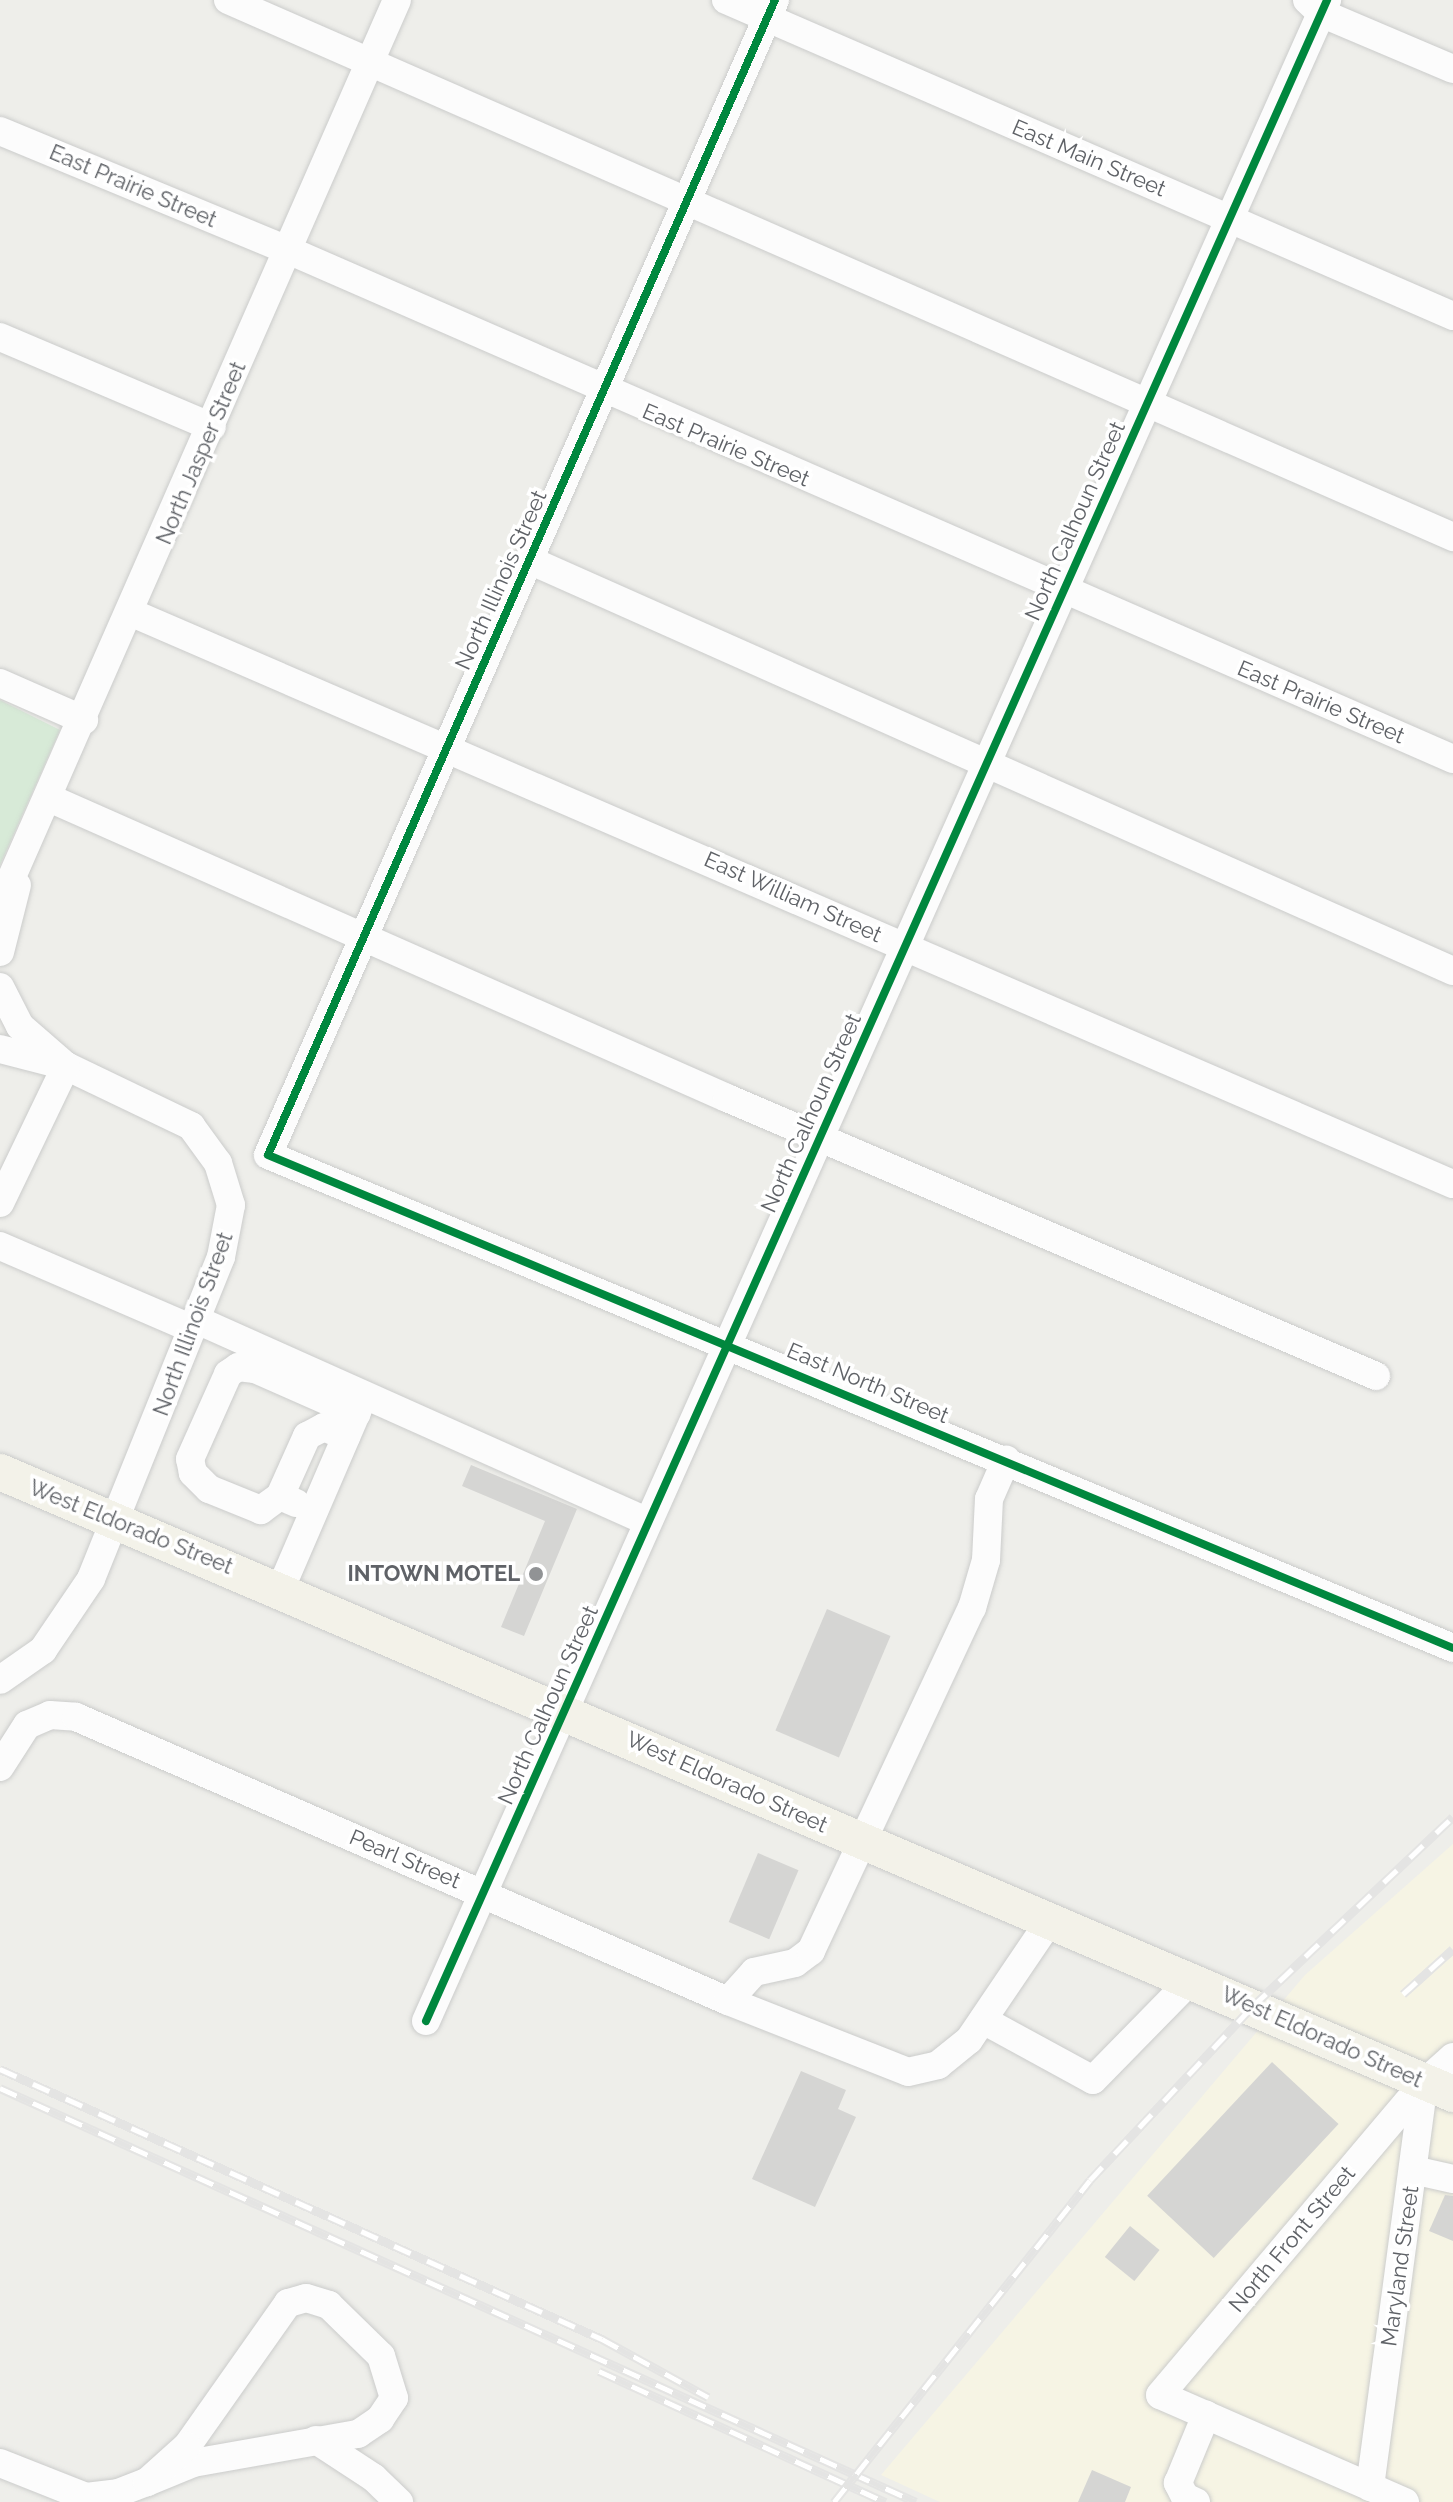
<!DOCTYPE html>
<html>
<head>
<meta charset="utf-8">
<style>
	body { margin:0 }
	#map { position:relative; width:1453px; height:2502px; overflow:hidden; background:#eeeeea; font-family:Raleway,sans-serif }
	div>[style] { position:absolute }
	.commercial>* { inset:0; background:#f6f4e4 }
	.green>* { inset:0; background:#d7ead7 }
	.building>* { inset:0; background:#d5d5d3; transform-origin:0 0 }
	.roads { filter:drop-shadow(0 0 2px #cbcccb) drop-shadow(0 0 2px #cbcccb) }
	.minor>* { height:28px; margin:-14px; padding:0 14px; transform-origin:14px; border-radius:14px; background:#fcfcfc }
	.major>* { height:36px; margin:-18px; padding:0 18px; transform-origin:18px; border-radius:18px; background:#f3f2e9 }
	.rail>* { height:9px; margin-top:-4.5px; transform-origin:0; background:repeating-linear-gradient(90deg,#fff 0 18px,#e4e4e3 0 36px); box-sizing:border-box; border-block:2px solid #e4e4e3 }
	.cycleway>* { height:8px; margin:-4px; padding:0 4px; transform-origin:4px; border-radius:4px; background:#00873e }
	.dots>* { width:22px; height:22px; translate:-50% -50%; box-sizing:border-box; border:4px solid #fff; border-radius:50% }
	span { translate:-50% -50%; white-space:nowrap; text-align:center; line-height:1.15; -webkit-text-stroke:7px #fff; paint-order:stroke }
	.street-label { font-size:22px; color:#5f6267 }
	.poi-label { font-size:22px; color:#5f6267; font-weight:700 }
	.right { translate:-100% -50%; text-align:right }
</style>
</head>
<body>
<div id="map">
	<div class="commercial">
		<i style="clip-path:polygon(1453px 1844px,1453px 2502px,940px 2502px,881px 2475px,1305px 1975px)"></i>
	</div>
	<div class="green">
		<i style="clip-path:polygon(0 700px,60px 730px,0 865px)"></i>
	</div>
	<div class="building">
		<i style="clip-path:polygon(471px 1465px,577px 1509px,524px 1636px,501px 1627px,545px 1521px,462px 1486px)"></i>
		<i style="left:827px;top:1609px;width:69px;height:132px;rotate:23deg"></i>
		<i style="left:758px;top:1853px;width:44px;height:75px;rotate:23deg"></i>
		<i style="left:1272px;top:2062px;width:91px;height:183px;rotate:43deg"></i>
		<i style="clip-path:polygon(801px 2071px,846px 2090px,838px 2109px,856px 2117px,815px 2207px,752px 2179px)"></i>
		<i style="clip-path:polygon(1445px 2195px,1453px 2196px,1453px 2241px,1429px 2231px)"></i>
		<i style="left:1130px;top:2226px;width:38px;height:40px;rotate:39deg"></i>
		<i style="clip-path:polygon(1092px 2470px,1131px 2487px,1125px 2502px,1078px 2502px)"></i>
	</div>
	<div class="roads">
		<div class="minor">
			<i style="left:228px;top:0;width:1338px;rotate:23.67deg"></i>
			<i style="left:726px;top:0;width:793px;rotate:23.49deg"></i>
			<i style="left:775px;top:0;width:1261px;rotate:113.7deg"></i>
			<i style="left:268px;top:1155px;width:1283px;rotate:22.59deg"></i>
			<i style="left:1307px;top:0;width:19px;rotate:43deg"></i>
			<i style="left:1321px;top:13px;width:143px;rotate:23deg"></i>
			<i style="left:0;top:131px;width:312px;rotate:22.5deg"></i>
			<i style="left:288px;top:250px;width:1271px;rotate:23.6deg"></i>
			<i style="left:0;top:337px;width:230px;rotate:23deg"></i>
			<i style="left:529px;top:560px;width:1011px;rotate:23.98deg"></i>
			<i style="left:132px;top:613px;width:1439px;rotate:23.38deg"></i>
			<i style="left:0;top:683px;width:92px;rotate:23.8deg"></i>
			<i style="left:49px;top:798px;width:741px;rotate:23.87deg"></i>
			<i style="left:727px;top:1098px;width:706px;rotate:23.19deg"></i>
			<i style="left:0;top:904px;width:987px;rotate:-66.29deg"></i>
			<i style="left:0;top:952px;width:69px;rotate:-75.8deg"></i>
			<i style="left:0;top:987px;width:44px;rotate:62.9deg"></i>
			<i style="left:20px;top:1026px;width:61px;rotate:41deg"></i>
			<i style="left:66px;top:1066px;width:139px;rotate:25.6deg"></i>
			<i style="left:191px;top:1126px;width:46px;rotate:53.9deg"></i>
			<i style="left:218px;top:1163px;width:44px;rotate:72.8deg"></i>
			<i style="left:231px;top:1205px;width:53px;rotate:100.9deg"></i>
			<i style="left:221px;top:1257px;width:347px;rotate:112deg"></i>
			<i style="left:91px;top:1579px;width:86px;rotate:124.1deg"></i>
			<i style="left:43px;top:1650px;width:52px;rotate:145.1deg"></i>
			<i style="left:0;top:1049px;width:68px;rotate:14.4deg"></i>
			<i style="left:66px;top:1066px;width:152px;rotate:115.7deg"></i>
			<i style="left:0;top:1246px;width:210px;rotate:23.3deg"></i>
			<i style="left:197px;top:1320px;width:494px;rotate:24.1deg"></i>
			<i style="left:280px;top:1496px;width:24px;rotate:144deg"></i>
			<i style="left:261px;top:1510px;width:56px;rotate:-158deg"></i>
			<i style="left:209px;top:1489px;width:23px;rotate:-135deg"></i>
			<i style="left:193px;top:1473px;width:14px;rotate:-102deg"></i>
			<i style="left:190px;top:1459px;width:93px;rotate:-65.9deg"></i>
			<i style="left:228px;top:1374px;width:12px;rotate:-35deg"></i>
			<i style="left:238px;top:1367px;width:17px;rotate:7deg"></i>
			<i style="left:255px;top:1369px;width:111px;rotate:23.8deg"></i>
			<i style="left:296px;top:1503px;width:17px;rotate:-156deg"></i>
			<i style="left:280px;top:1496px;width:66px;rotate:-65.8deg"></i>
			<i style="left:307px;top:1436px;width:19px;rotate:-28deg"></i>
			<i style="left:324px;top:1427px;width:24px;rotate:24deg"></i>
			<i style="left:281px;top:1588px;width:207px;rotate:-66.7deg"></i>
			<i style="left:0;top:1767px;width:50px;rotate:-57.3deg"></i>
			<i style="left:27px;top:1725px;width:25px;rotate:-23deg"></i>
			<i style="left:50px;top:1715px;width:26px;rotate:4deg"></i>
			<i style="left:76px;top:1717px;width:711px;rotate:23.54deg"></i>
			<i style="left:728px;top:2001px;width:193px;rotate:21.5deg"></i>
			<i style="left:908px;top:2072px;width:31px;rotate:-13deg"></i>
			<i style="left:938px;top:2065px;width:40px;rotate:-39deg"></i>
			<i style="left:969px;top:2040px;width:146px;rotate:-55.9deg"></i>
			<i style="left:728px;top:2001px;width:39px;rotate:-48deg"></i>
			<i style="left:754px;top:1972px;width:42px;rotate:-12.4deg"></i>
			<i style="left:795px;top:1963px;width:20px;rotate:-37deg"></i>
			<i style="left:811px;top:1951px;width:379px;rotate:-64.9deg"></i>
			<i style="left:972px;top:1608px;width:50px;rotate:-73.7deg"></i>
			<i style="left:986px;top:1560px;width:61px;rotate:-87.2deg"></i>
			<i style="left:989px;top:1499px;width:43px;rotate:-66.4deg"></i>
			<i style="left:983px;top:2020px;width:125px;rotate:28.6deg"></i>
			<i style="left:1093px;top:2080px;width:140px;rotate:-45.6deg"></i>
			<i style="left:426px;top:2021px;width:2213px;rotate:-65.97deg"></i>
			<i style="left:1413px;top:2170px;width:41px;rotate:12.7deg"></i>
			<i style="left:316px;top:2440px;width:69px;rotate:33.2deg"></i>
			<i style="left:374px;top:2478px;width:35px;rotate:44deg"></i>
			<i style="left:0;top:2463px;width:92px;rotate:21.6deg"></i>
			<i style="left:86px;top:2497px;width:32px;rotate:-7deg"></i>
			<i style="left:118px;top:2493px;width:31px;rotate:-21deg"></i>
			<i style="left:147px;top:2482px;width:50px;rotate:-22.4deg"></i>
			<i style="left:193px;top:2463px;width:168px;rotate:-10deg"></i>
			<i style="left:358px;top:2434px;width:27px;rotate:-34deg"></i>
			<i style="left:380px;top:2419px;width:25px;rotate:-56deg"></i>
			<i style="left:394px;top:2398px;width:44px;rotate:-107.2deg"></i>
			<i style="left:381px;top:2356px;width:73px;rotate:-135.6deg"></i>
			<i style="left:329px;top:2305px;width:24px;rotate:-163deg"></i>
			<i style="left:306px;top:2298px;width:19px;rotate:164deg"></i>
			<i style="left:288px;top:2303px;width:175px;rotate:125.2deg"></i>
			<i style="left:187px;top:2446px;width:54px;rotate:138deg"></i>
			<i style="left:1370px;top:2487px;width:408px;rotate:-82.4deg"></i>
			<i style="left:1424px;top:2083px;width:39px;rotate:-42deg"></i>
			<i style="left:1196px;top:2502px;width:12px;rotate:-156deg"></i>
			<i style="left:1185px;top:2497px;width:16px;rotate:-117deg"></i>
			<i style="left:1178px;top:2483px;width:74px;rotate:-67.6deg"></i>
			<i style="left:1405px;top:2502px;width:267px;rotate:-156.4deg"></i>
			<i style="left:1160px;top:2395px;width:409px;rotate:-49.8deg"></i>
		</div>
		<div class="major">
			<i style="left:0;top:1472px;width:1581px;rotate:23.17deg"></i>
		</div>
	</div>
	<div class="rail">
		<i style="left:1403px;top:1994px;width:67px;rotate:-42deg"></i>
		<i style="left:0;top:2069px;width:660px;rotate:24.16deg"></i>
		<i style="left:602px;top:2339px;width:121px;rotate:28.7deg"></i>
		<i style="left:0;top:2088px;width:1005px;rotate:24.32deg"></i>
		<i style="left:599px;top:2371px;width:315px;rotate:24.6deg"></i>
		<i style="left:834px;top:2502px;width:411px;rotate:-51.5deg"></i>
		<i style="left:1090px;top:2180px;width:238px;rotate:-46.9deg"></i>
		<i style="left:1253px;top:2006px;width:275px;rotate:-43.4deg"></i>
	</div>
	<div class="cycleway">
		<i style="left:775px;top:0;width:1261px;rotate:113.7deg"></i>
		<i style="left:268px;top:1155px;width:1283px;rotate:22.59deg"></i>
		<i style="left:426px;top:2021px;width:2213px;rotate:-65.97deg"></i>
	</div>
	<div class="dots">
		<i style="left:536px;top:1574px;background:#919395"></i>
	</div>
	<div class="street-label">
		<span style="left:1089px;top:158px;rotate:23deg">East Main Street</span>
		<span style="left:133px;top:186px;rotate:23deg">East Prairie Street</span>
		<span style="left:726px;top:445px;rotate:23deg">East Prairie Street</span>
		<span style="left:201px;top:453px;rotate:-67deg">North Jasper Street</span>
		<span style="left:1075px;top:521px;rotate:-66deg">North Calhoun Street</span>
		<span style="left:501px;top:580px;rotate:-66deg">North Illinois Street</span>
		<span style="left:1321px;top:702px;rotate:23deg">East Prairie Street</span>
		<span style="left:793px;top:897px;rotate:24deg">East William Street</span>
		<span style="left:811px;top:1113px;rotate:-66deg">North Calhoun Street</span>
		<span style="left:193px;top:1324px;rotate:-70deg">North Illinois Street</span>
		<span style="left:868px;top:1383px;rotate:23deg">East North Street</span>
		<span style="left:131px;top:1527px;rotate:22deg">West Eldorado Street</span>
		<span style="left:548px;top:1705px;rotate:-66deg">North Calhoun Street</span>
		<span style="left:727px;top:1782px;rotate:24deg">West Eldorado Street</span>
		<span style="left:405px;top:1859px;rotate:23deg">Pearl Street</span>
		<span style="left:1322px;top:2037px;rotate:24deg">West Eldorado Street</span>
		<span style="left:1292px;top:2239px;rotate:-50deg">North Front Street</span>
		<span style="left:1400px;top:2266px;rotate:-82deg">Maryland Street</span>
	</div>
	<div class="poi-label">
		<span class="right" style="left:520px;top:1574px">INTOWN MOTEL</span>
	</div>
</div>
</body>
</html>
